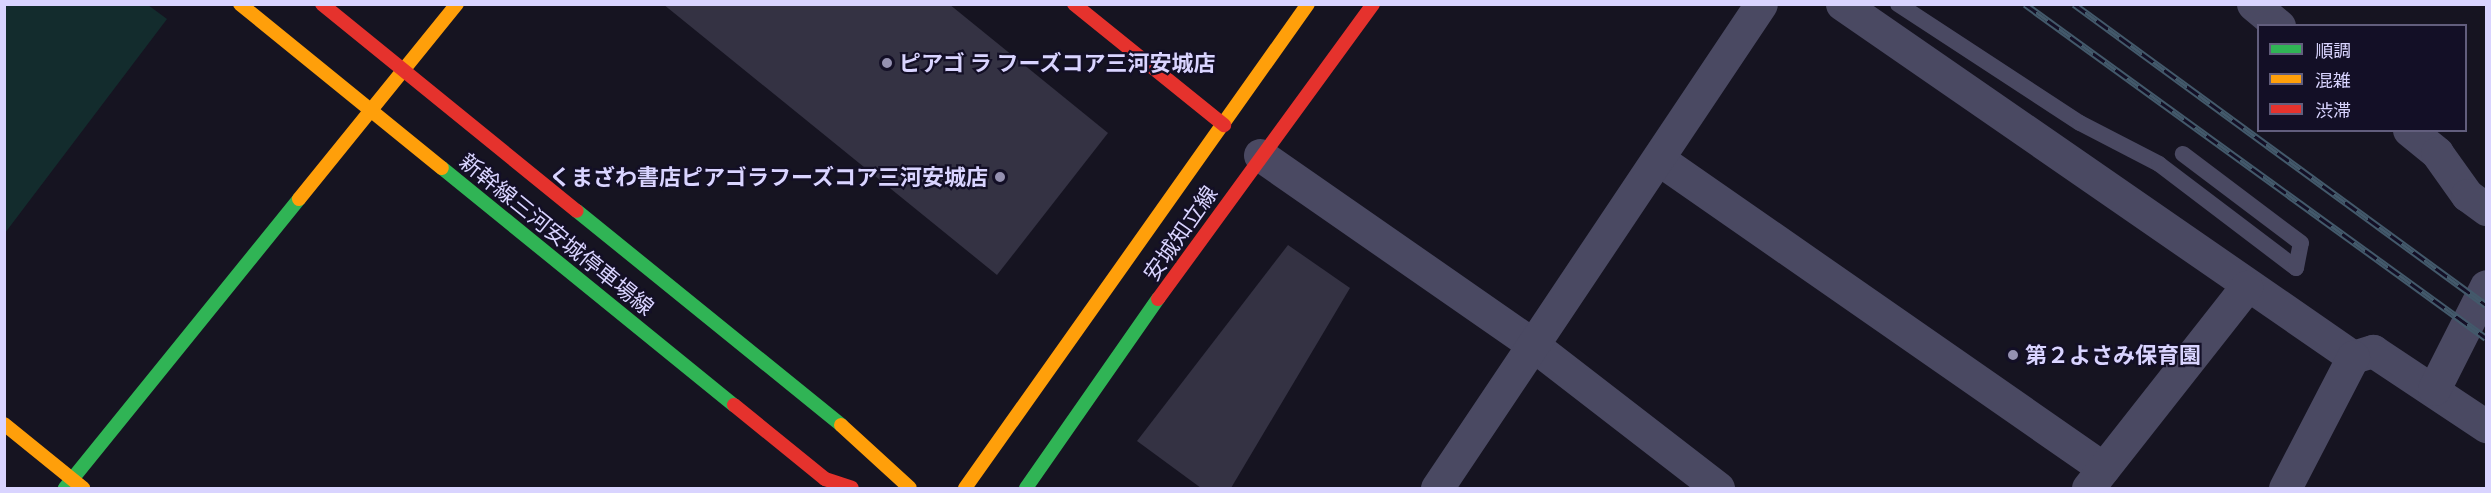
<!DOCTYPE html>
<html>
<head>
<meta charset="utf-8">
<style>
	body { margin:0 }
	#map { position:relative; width:2491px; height:493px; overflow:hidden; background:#161421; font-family:"Exo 2","Noto Sans JP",sans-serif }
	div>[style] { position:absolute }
	.green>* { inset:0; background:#132c2d }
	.building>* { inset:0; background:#343243 }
	.lane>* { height:16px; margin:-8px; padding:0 8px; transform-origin:8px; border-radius:8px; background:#4a4962 }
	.street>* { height:33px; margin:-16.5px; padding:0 16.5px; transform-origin:16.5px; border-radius:16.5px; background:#4a4962 }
	.fast>* { height:14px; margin:-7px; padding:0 7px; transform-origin:7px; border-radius:7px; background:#30b455 }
	.slow>* { height:14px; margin:-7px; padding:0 7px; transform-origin:7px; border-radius:7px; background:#ff9f0a }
	.jam>* { height:14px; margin:-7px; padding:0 7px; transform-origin:7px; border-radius:7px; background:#e5322d }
	.rail>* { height:7px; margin-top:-3.5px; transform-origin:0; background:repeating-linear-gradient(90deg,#130f26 0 14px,#43596b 0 28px); box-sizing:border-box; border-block:2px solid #43596b }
	.dots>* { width:16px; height:16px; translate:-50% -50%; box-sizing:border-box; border:3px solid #130f26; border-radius:50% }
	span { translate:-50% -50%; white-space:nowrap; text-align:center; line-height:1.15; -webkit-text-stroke:4.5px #130f26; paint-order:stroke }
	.poi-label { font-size:22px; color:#d9d4ff; font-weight:700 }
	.left { translate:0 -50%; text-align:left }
	.right { translate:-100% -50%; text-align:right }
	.street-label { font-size:22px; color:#d9d4ff }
	.frame { position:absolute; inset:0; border:6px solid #d9d4ff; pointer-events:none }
	.legend { position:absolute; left:2257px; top:24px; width:210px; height:108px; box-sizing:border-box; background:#130f26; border:2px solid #625e7d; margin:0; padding:8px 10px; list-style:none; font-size:18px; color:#d9d4ff }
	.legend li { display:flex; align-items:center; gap:12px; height:30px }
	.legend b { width:30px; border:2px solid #625e7d }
</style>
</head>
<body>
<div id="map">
	<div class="green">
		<i style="clip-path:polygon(5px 4px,148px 5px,167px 19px,5px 233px)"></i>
	</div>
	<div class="building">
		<i style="clip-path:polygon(663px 4px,949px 4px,1108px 133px,997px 275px)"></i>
		<i style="clip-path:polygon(1288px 245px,1350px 288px,1231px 488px,1201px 488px,1137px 441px)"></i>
	</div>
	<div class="lane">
		<i style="left:1898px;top:4px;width:217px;rotate:33.2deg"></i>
		<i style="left:2080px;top:123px;width:89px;rotate:27.4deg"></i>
		<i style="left:2159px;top:164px;width:172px;rotate:37.2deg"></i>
		<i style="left:2296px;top:268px;width:25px;rotate:-79deg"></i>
		<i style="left:2301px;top:243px;width:148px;rotate:-143deg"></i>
	</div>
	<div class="street">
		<i style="left:1842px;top:4px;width:621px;rotate:34.64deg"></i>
		<i style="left:2353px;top:357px;width:21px;rotate:-17deg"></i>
		<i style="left:2373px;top:351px;width:136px;rotate:33.6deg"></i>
		<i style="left:2253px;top:4px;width:34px;rotate:40deg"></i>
		<i style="left:2409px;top:130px;width:36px;rotate:39deg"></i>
		<i style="left:2437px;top:153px;width:52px;rotate:54.5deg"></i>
		<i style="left:2467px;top:195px;width:24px;rotate:36deg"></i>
		<i style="left:1260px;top:155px;width:333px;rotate:34.8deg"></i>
		<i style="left:1533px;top:345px;width:234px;rotate:37.7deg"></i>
		<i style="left:1660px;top:160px;width:540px;rotate:34.81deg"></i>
		<i style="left:2434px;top:389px;width:115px;rotate:-63.2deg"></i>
		<i style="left:1437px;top:488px;width:582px;rotate:-56.2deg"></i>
		<i style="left:2088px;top:488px;width:256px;rotate:-51.8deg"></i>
		<i style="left:2285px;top:488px;width:148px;rotate:-62.6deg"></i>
	</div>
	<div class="fast">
		<i style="left:442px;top:168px;width:376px;rotate:39.1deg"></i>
		<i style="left:577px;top:211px;width:340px;rotate:39deg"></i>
		<i style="left:65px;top:488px;width:372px;rotate:-51deg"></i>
		<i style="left:1026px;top:488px;width:231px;rotate:-55.1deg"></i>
	</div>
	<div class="slow">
		<i style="left:240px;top:4px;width:260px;rotate:39.1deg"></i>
		<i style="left:299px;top:199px;width:251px;rotate:-51deg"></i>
		<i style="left:4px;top:424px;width:102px;rotate:39deg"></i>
		<i style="left:841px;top:425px;width:93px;rotate:42.4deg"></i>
		<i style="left:965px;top:488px;width:593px;rotate:-54.68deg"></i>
	</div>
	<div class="jam">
		<i style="left:322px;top:4px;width:328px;rotate:39.1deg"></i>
		<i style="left:1074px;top:4px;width:193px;rotate:38.9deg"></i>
		<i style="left:1158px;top:299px;width:365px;rotate:-53.9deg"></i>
		<i style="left:734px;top:405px;width:117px;rotate:39.1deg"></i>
		<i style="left:825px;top:479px;width:28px;rotate:18deg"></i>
	</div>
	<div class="rail">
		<i style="left:2025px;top:4px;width:569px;rotate:35.92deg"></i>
		<i style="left:2074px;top:4px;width:510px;rotate:36.15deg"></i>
	</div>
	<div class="dots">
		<i style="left:887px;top:63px;background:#9591b1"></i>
		<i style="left:1000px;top:177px;background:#9591b1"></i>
		<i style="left:2013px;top:355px;background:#9591b1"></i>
	</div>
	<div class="poi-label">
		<span class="left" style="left:899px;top:63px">ピアゴ ラ フーズコア三河安城店</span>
		<span class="right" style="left:988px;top:177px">くまざわ書店ピアゴラフーズコア三河安城店</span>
		<span class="left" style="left:2025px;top:355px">第２よさみ保育園</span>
	</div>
	<div class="street-label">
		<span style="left:1180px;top:233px;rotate:-55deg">安城知立線</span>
		<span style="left:557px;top:234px;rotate:39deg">新幹線三河安城停車場線</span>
	</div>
	<div class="frame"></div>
	<ul class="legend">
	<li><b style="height:8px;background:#30b455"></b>順調</li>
	<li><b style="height:8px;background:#ff9f0a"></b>混雑</li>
	<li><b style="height:8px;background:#e5322d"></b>渋滞</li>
	</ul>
</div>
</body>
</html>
